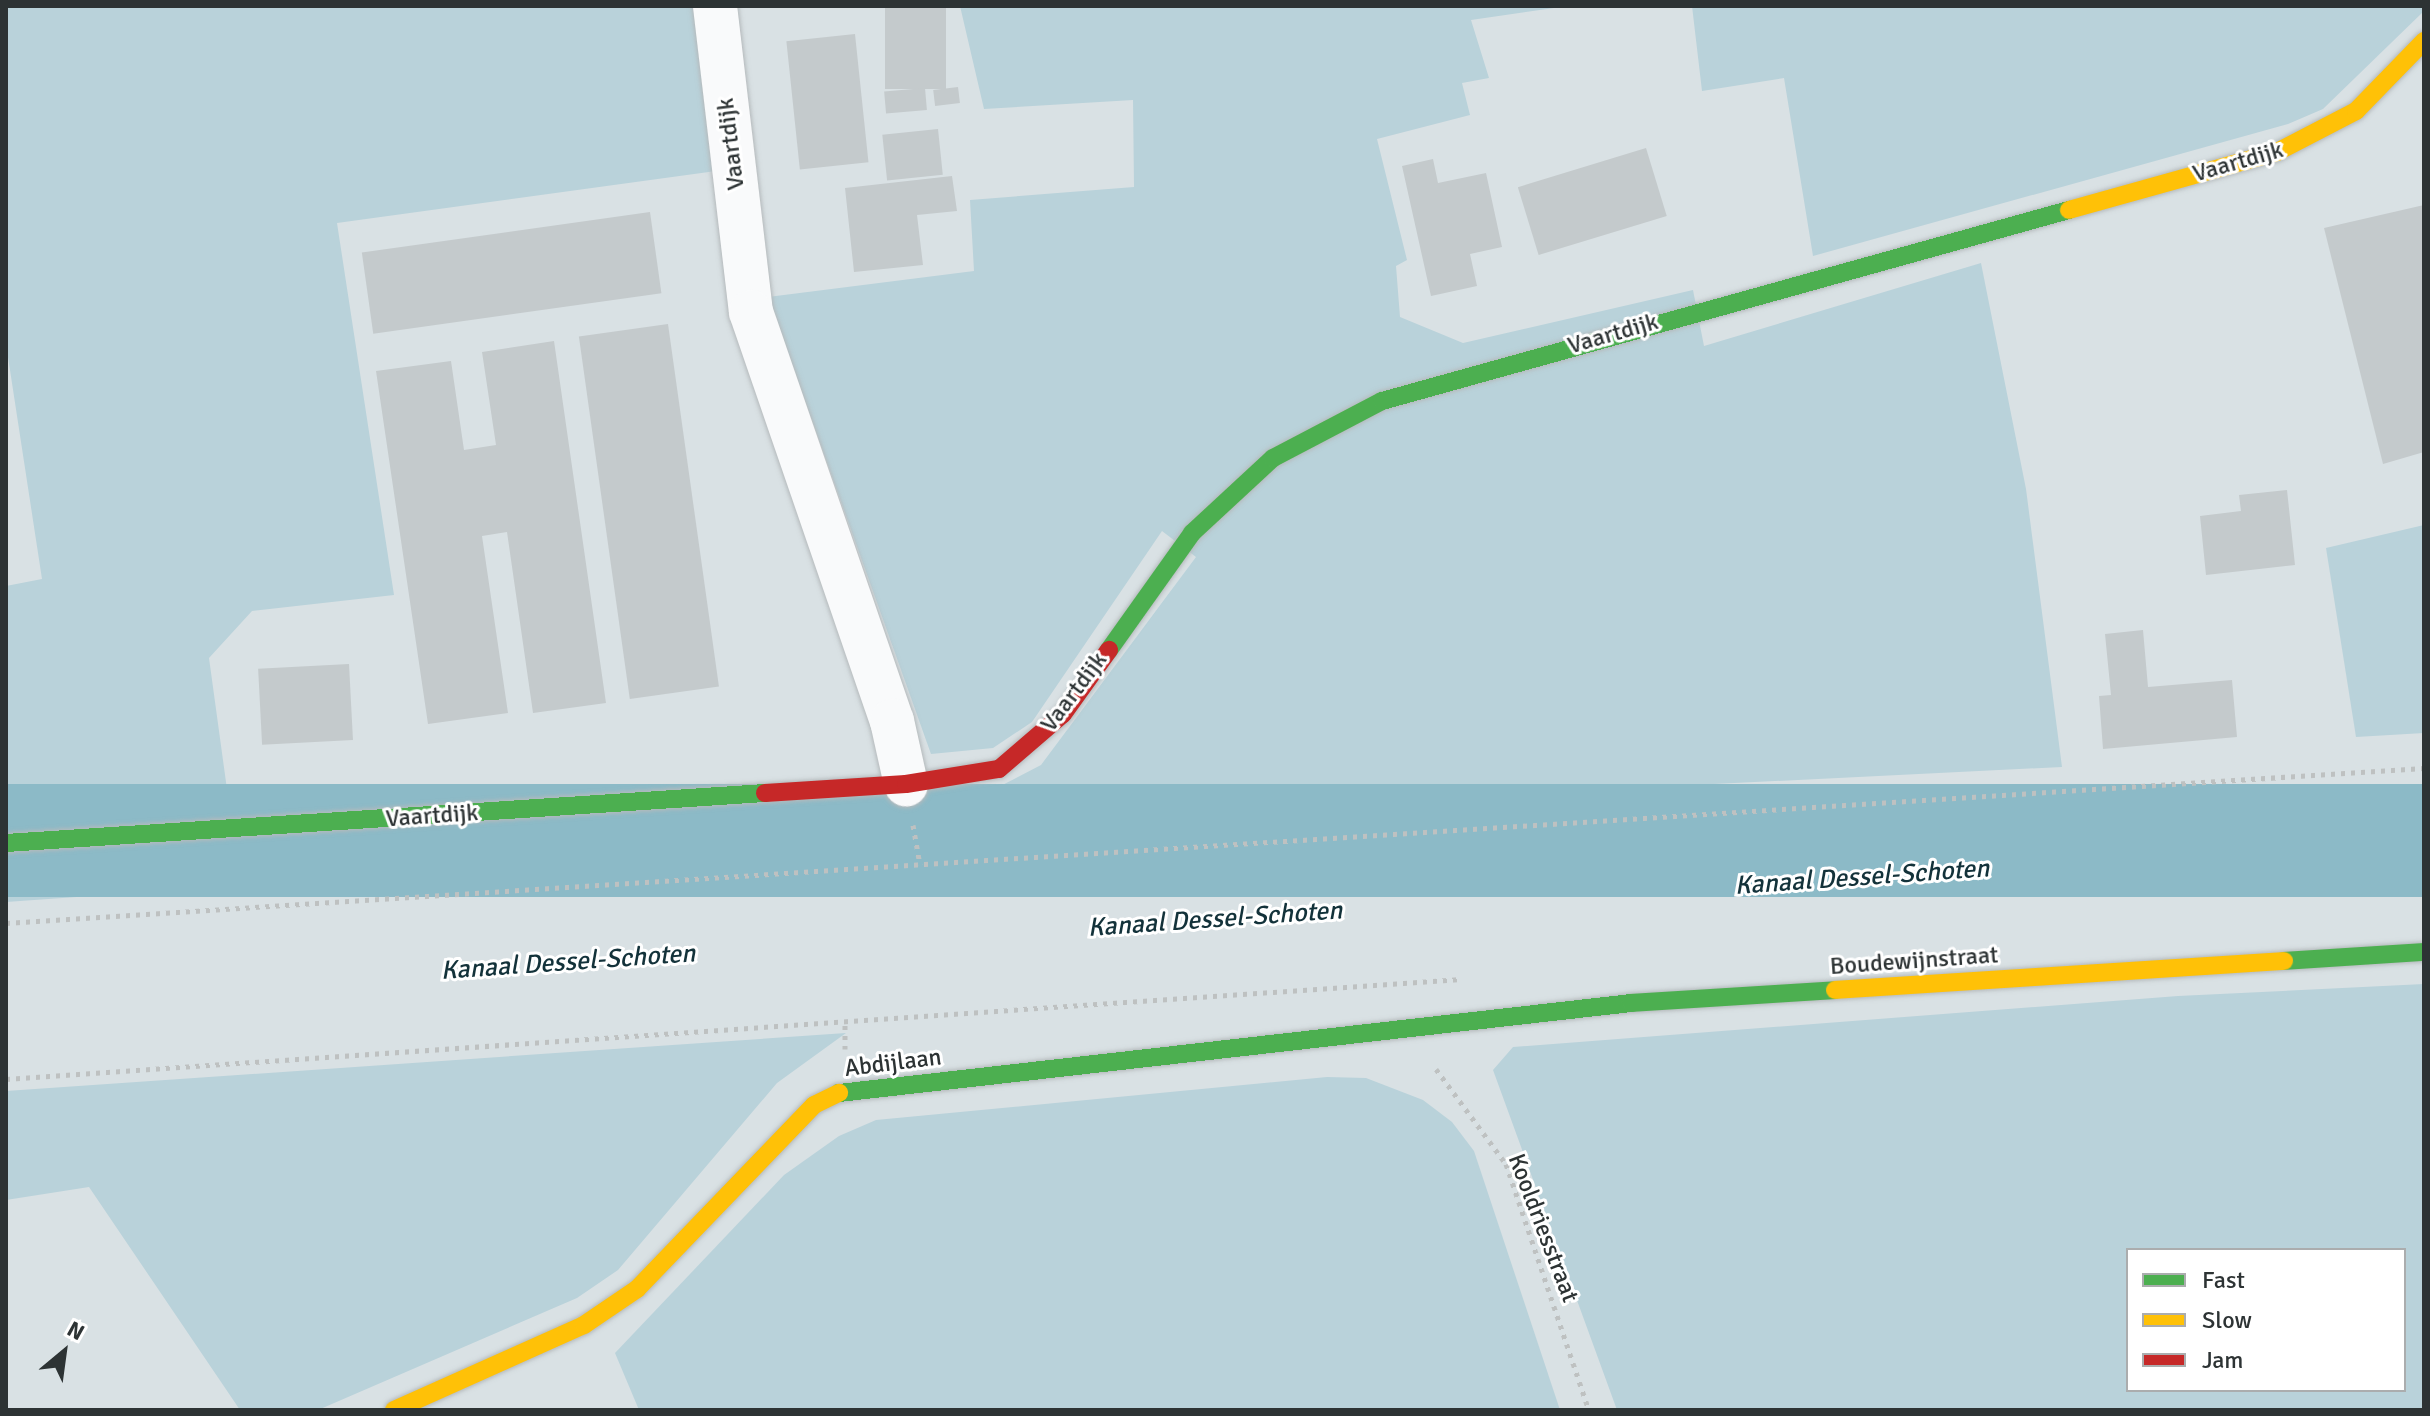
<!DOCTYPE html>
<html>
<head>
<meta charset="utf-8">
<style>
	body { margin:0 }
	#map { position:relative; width:2430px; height:1416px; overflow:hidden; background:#d9e1e4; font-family:Signika,sans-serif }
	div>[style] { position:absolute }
	.green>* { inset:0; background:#b9d2da }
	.water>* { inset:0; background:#8cbac7; transform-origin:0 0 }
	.building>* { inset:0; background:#c4cacc; transform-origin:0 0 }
	.path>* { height:5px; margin-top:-2.5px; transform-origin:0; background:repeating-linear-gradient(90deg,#bec1c1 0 4px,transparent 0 10px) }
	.roads { filter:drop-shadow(0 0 2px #b5babc) drop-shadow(0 0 2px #b5babc) }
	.street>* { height:44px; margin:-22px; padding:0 22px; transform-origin:22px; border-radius:22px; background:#f9fafb }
	.fast>* { height:18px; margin:-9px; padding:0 9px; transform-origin:9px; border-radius:9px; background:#4caf50 }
	.slow>* { height:18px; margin:-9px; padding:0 9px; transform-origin:9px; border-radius:9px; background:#ffc107 }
	.jam>* { height:18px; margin:-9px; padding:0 9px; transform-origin:9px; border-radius:9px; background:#c62828 }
	span { translate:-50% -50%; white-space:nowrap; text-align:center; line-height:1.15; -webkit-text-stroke:6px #fff; paint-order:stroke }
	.street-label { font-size:24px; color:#2d3334 }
	.water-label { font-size:26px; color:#13323a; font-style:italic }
	.frame { position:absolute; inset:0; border:8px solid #2d3334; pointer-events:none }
	.legend { position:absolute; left:2126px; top:1248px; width:280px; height:144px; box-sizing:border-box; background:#fff; border:2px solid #abadae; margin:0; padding:10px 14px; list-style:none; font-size:24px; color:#2d3334 }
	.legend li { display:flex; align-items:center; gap:16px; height:40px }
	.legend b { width:40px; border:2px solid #abadae }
	.north { position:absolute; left:24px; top:1312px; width:80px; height:80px; -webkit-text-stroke:6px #fff; paint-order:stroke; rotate:29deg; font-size:22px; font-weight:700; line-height:32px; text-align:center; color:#2d3334 }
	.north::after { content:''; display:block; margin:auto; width:28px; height:36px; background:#2d3334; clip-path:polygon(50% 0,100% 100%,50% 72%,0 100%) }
</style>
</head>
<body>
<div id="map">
	<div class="green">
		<i style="clip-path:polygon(6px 6px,697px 6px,716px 171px,337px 223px,394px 595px,252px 611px,209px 658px,229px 804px,6px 826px,6px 586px,42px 579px,6px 344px)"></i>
		<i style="clip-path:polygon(960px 6px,1568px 6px,1471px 20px,1489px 78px,1462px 83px,1470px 115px,1377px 139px,1407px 260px,1396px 266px,1400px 317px,1463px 343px,1693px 290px,1704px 346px,1981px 263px,2026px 489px,2062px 767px,1551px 792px,6px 902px,6px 849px,987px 793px,1041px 765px,1196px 557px,1162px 531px,1032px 722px,993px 748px,931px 754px,768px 297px,974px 271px,970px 200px,1134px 187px,1133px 100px,984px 109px)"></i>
		<i style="clip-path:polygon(1692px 6px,2424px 6px,2424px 11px,2323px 109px,2288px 124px,1813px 256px,1784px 78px,1702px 91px)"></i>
		<i style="clip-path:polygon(2424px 525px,2424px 733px,2356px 737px,2326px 548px)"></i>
		<i style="clip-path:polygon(evenodd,2424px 984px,2424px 1410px,1617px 1410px,1493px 1070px,1513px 1047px,2178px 996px,2424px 984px,2404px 1250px,2404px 1390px,2128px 1390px,2128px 1250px,2404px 1250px)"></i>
		<i style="clip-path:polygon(846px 1033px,777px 1083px,618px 1270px,577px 1298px,318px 1410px,240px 1410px,89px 1187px,6px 1200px,6px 1091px)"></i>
		<i style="clip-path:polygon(1327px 1077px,1366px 1078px,1423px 1100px,1452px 1122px,1474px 1151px,1560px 1410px,639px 1410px,615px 1353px,784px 1175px,839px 1136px,876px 1120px)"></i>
	</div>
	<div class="water">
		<i style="left:2424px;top:784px;width:113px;height:2423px;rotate:90deg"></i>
	</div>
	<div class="building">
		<i style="left:885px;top:6px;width:61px;height:83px"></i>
		<i style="left:855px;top:34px;width:129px;height:69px;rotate:84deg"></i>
		<i style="left:958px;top:87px;width:16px;height:25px;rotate:83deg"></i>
		<i style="left:925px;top:88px;width:22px;height:41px;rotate:85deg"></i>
		<i style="left:938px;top:129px;width:46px;height:56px;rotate:84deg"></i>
		<i style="left:1646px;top:148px;width:71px;height:134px;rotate:73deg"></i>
		<i style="clip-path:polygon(1433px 159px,1438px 183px,1486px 173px,1502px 247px,1470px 254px,1477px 286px,1431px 296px,1402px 166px)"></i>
		<i style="clip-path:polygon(952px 176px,957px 211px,917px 215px,923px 265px,854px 272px,845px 188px)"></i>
		<i style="clip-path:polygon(2424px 205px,2424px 452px,2383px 464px,2324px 228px)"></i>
		<i style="left:650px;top:212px;width:82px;height:291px;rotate:82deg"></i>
		<i style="left:668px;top:324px;width:366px;height:90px;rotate:82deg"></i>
		<i style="clip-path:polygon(554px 341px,606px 703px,533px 713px,507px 532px,482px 536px,508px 713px,428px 724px,376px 371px,451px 361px,464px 450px,496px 445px,482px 352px)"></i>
		<i style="clip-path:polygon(2287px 490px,2295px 565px,2206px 575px,2200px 516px,2241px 511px,2239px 495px)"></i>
		<i style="clip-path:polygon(2143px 630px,2148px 687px,2232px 680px,2237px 737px,2103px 749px,2099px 696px,2111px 695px,2105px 634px)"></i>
		<i style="left:349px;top:664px;width:76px;height:91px;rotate:87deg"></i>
	</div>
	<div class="path">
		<i style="left:913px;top:825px;width:40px;rotate:80deg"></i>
		<i style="left:6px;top:923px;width:2423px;rotate:-3.67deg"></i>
		<i style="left:845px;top:1049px;width:27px;rotate:-90deg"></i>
		<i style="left:1436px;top:1069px;width:118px;rotate:53.6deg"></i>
		<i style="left:1506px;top:1164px;width:260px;rotate:71.4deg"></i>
		<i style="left:6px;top:1079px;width:1459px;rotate:-3.93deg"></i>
	</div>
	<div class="roads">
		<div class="street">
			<i style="left:715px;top:6px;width:308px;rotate:83.3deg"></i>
			<i style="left:751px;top:312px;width:433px;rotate:71deg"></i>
			<i style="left:892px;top:721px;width:65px;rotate:77.5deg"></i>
		</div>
		<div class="fast">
			<i style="left:1109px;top:650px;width:143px;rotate:-54.6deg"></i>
			<i style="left:1192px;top:533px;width:110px;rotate:-42.8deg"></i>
			<i style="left:1273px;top:458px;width:123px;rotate:-27.6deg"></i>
			<i style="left:1382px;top:401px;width:713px;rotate:-15.54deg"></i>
			<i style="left:6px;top:843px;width:761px;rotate:-3.77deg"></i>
			<i style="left:2284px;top:961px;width:140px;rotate:-3.7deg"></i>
			<i style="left:839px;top:1093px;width:797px;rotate:-6.48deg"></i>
			<i style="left:1631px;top:1003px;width:204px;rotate:-3.6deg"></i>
		</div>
		<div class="slow">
			<i style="left:2069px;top:210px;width:216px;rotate:-15.6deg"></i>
			<i style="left:2277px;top:152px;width:89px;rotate:-27.4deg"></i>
			<i style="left:2356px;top:111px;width:98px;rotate:-45.8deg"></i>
			<i style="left:1835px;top:990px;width:450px;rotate:-3.7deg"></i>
			<i style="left:394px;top:1410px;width:208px;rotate:-24.1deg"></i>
			<i style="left:584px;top:1325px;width:64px;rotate:-34.2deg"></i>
			<i style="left:637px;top:1289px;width:255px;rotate:-46.1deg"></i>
			<i style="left:814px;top:1105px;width:28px;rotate:-26deg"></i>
		</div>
		<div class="jam">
			<i style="left:765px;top:793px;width:141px;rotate:-3.7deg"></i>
			<i style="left:906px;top:784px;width:94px;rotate:-9.2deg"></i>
			<i style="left:999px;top:769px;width:84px;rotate:-40.7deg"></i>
			<i style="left:1063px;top:714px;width:79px;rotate:-54.3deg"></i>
		</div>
	</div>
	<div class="street-label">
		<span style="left:731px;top:144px;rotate:-97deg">Vaartdijk</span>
		<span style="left:2238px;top:162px;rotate:-16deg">Vaartdijk</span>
		<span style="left:1613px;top:334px;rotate:-16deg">Vaartdijk</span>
		<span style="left:1074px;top:692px;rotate:-53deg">Vaartdijk</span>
		<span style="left:432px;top:816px;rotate:-4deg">Vaartdijk</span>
		<span style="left:1914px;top:961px;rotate:-4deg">Boudewijnstraat</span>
		<span style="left:893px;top:1063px;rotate:-7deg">Abdijlaan</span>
		<span style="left:1543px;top:1228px;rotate:69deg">Kooldriesstraat</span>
	</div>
	<div class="water-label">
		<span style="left:1862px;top:878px;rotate:-4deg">Kanaal Dessel-Schoten</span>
		<span style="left:1215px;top:920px;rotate:-4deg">Kanaal Dessel-Schoten</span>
		<span style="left:568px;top:963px;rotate:-4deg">Kanaal Dessel-Schoten</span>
	</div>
	<div class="frame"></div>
	<ul class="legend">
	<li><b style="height:10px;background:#4caf50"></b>Fast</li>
	<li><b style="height:10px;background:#ffc107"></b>Slow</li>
	<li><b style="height:10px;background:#c62828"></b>Jam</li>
	</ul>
	<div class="north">N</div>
</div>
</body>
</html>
